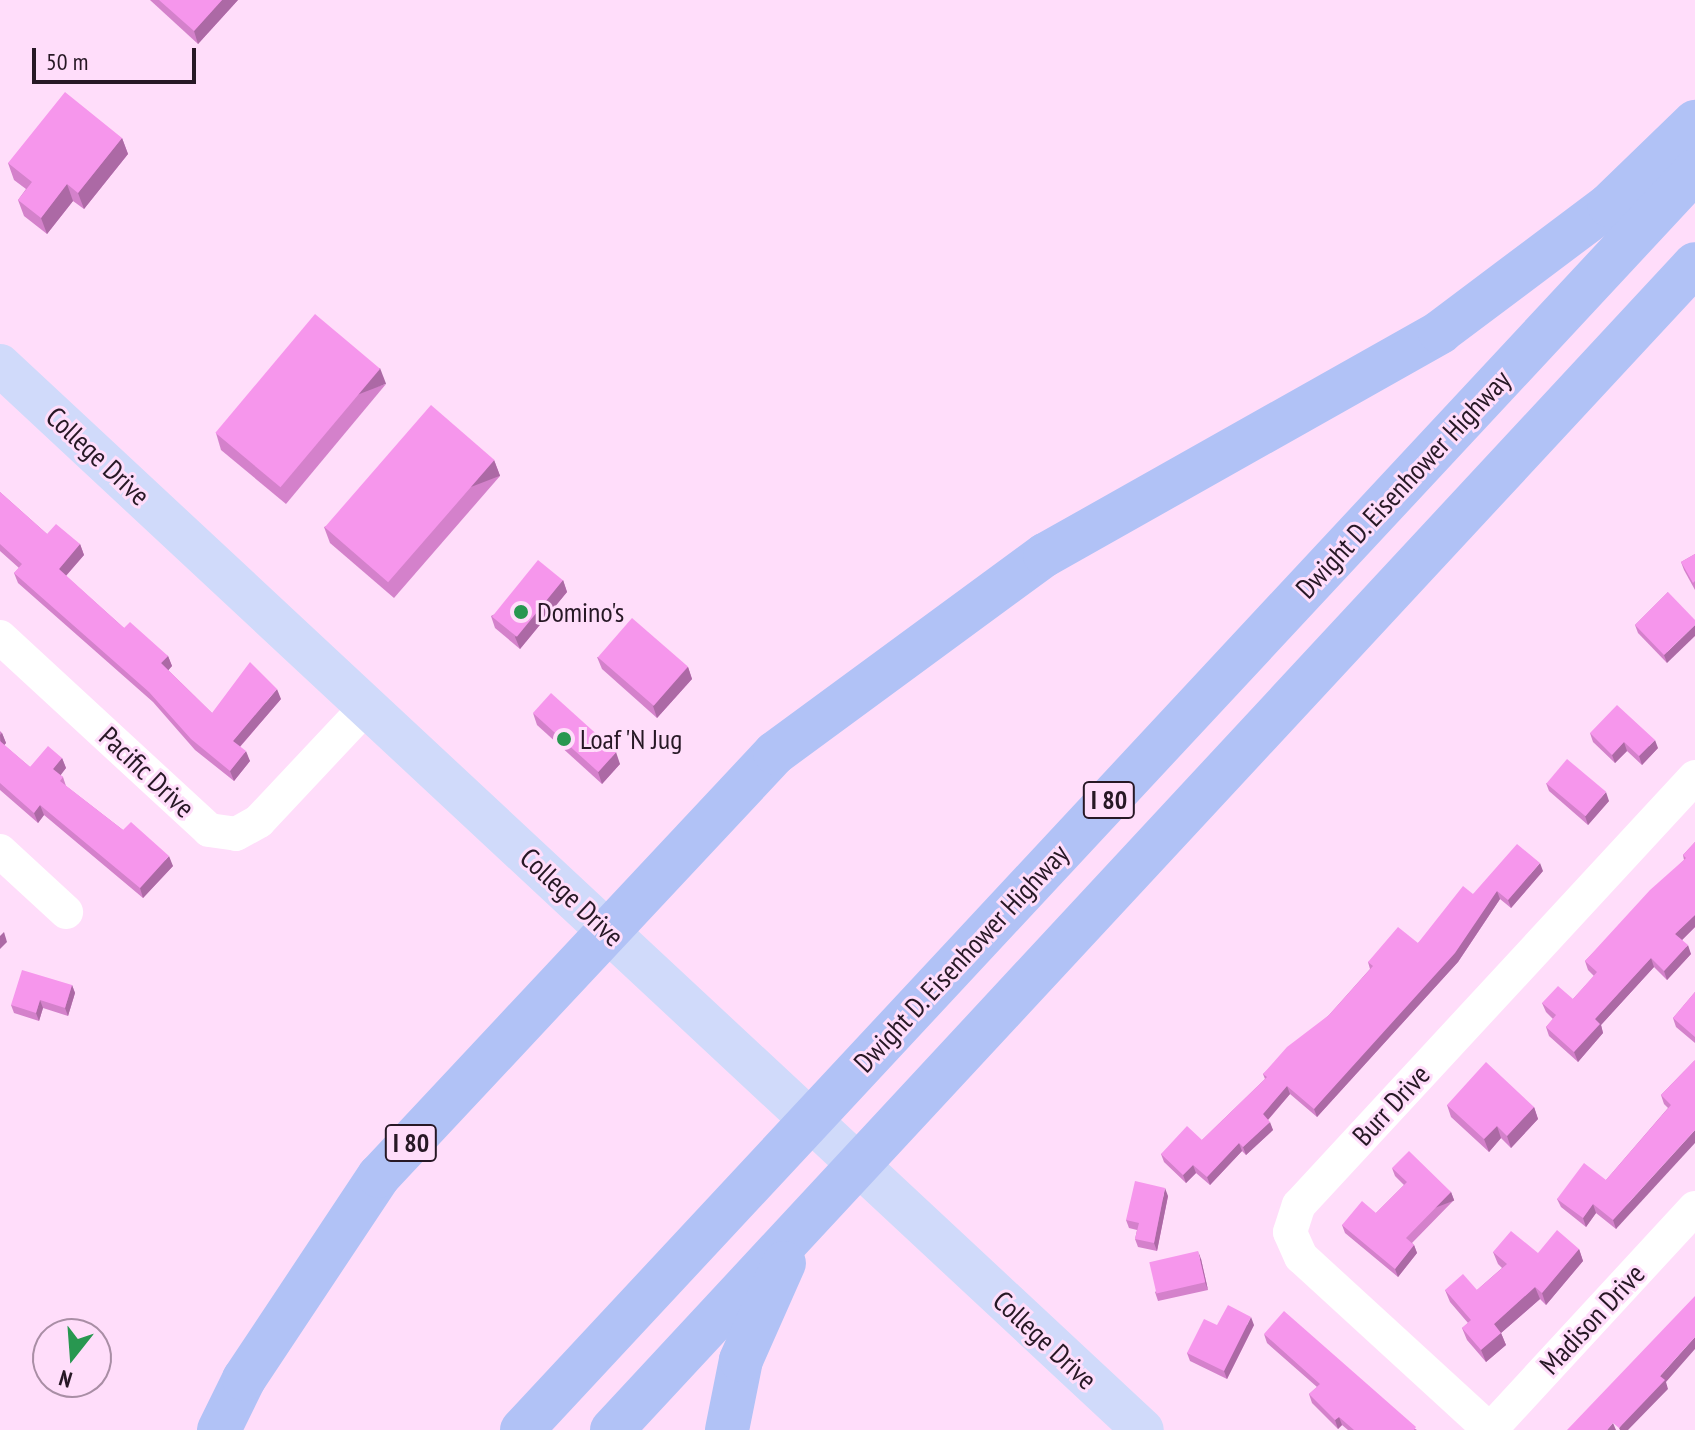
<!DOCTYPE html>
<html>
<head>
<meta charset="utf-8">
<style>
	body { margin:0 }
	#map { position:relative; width:1695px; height:1430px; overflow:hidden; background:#ffddfa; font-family:"PT Sans Narrow",sans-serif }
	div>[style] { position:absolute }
	.minor>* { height:34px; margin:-17px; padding:0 17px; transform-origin:17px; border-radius:17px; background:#fff }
	.major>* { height:42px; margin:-21px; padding:0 21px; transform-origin:21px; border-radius:21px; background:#d0dafa }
	.highway>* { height:44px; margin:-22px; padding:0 22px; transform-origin:22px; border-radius:22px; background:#b1c2f6 }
	.wall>* { inset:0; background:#d481cb }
	.shaded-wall>* { inset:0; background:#ac69a5; transform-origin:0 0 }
	.building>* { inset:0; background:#f696ec; transform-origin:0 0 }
	.dots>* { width:22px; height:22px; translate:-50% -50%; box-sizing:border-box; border:4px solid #ffddfa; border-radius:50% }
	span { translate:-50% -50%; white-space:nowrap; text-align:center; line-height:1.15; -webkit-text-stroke:6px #ffddfa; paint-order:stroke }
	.shield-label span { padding:2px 6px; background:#ffddfa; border:2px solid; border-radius:6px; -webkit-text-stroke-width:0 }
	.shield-label { font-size:26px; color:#271825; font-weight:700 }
	.street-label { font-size:28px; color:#271825 }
	.poi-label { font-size:28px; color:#271825 }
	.left { translate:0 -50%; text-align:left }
	.north { position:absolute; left:32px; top:1318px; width:80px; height:80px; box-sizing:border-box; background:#ffddfa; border:2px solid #a98ea5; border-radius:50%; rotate:197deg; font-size:22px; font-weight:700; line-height:32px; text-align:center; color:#271825 }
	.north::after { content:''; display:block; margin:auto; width:28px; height:36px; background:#289750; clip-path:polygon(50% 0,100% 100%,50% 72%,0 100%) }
	.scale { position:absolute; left:32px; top:48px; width:164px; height:36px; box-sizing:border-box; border:4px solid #271825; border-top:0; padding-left:10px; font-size:24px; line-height:28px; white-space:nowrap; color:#271825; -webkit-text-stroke:6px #ffddfa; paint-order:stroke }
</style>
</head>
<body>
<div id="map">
	<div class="minor">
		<i style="left:0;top:637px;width:284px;rotate:42.7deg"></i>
		<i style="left:209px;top:830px;width:27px;rotate:8deg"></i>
		<i style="left:236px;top:834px;width:26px;rotate:-29deg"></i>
		<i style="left:259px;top:821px;width:158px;rotate:-46.8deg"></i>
		<i style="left:0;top:851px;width:90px;rotate:42.7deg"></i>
		<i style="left:1490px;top:1430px;width:256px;rotate:-137.5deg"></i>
		<i style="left:1301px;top:1257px;width:27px;rotate:-114deg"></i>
		<i style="left:1290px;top:1232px;width:28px;rotate:-72deg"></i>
		<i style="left:1299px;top:1205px;width:583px;rotate:-47.22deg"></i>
		<i style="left:1490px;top:1430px;width:302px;rotate:-47.3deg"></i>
	</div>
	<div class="major">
		<i style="left:0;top:365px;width:1562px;rotate:42.98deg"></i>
	</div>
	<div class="highway">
		<i style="left:219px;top:1430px;width:57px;rotate:-63.9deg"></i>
		<i style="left:244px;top:1379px;width:244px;rotate:-56.4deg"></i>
		<i style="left:379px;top:1176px;width:579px;rotate:-46.89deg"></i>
		<i style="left:775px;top:753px;width:335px;rotate:-36.3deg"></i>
		<i style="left:1045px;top:555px;width:454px;rotate:-29.4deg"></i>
		<i style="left:1440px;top:332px;width:211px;rotate:-36.9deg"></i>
		<i style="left:1609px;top:205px;width:120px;rotate:-44deg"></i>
		<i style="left:522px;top:1430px;width:1721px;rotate:-47.03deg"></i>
		<i style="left:612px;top:1430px;width:1591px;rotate:-47.11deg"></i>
		<i style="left:727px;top:1430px;width:71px;rotate:-78.7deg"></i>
		<i style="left:741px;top:1360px;width:106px;rotate:-66.1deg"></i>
	</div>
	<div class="wall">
		<i style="clip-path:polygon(150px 0,238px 0,198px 44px)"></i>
		<i style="clip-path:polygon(122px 138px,128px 154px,84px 209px,73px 201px,47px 234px,24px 216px,18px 200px,26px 189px,14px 180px,8px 163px)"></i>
		<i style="clip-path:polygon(386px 384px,286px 504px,221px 450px,216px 433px)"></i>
		<i style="clip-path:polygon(494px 460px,500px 476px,394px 598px,330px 543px,324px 527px)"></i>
		<i style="clip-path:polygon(0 492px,47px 534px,80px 544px,84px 555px,66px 576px,124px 628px,168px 656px,172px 666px,168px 670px,212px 713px,281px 699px,240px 747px,250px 761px,234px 781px,195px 750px,153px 702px,18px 583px,14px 573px,19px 568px,0 551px)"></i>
		<i style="clip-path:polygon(1695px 554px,1695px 590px,1684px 570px,1681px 562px)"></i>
		<i style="clip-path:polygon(563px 580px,567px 592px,520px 649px,495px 628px,491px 616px)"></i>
		<i style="clip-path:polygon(1668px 592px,1667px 663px,1638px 633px,1635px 625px)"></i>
		<i style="clip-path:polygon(597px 657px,688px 667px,692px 679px,657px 718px,602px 669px)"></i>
		<i style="clip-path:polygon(533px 713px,620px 764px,602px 784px,537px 725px)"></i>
		<i style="clip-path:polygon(0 731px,2px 733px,6px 743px,4px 745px,30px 767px,62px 758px,66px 768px,60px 775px,63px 777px,66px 786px,123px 830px,173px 866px,143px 898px,44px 815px,38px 823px,0 790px)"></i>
		<i style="clip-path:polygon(1590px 733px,1658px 748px,1642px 765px,1627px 751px,1615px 763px,1593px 742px)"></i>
		<i style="clip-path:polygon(1546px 783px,1609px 801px,1588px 825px,1549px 791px)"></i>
		<i style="clip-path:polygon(1695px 842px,1695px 927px,1682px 940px,1691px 954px,1667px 980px,1654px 967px,1601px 1025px,1603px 1033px,1578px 1062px,1549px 1036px,1546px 1027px,1553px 1019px,1546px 1012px,1542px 1003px,1573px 999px,1594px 976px,1588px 970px,1585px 961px,1684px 860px,1683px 855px)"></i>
		<i style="clip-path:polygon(1543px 871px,1511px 908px,1500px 899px,1458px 962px,1317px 1117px,1290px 1094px,1268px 1120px,1273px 1130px,1246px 1155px,1242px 1151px,1210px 1185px,1196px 1173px,1186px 1183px,1164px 1162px,1161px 1154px,1202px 1140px,1265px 1079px,1263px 1074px,1329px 1015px,1370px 969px,1368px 962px,1418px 943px,1473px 894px)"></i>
		<i style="clip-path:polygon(72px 985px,75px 993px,68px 1016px,43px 1008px,39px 1021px,14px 1013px,11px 1005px)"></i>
		<i style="clip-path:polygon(1695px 992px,1695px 1043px,1676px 1027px,1673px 1018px)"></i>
		<i style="clip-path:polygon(1695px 1060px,1616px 1229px,1596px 1213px,1586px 1227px,1561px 1207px,1557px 1199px,1606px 1180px,1668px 1108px,1664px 1104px,1661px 1095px)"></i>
		<i style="clip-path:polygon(1447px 1105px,1534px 1107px,1538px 1119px,1511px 1148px,1501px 1138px,1489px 1152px,1451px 1117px)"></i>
		<i style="clip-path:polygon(1392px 1168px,1451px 1192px,1454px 1200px,1412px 1243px,1414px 1245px,1417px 1253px,1398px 1277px,1345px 1233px,1342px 1225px,1376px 1213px,1404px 1185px,1395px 1176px)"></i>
		<i style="clip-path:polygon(1168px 1196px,1157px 1251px,1138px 1247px,1135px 1239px,1137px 1230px,1129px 1228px,1126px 1220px)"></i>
		<i style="clip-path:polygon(1579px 1249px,1583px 1261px,1546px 1305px,1540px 1299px,1501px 1333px,1506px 1345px,1486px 1362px,1467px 1340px,1462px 1328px,1468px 1323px,1450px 1302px,1445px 1290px,1477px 1290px,1502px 1268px,1498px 1264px,1493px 1252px,1538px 1253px)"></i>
		<i style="clip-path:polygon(1201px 1259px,1208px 1290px,1158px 1301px,1155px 1292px)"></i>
		<i style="clip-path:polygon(1217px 1325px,1254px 1325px,1227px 1379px,1190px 1361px,1187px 1353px)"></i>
		<i style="clip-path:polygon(1264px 1334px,1417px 1430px,1348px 1430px,1342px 1425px,1338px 1429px,1312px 1403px,1309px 1394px,1317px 1387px,1267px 1343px)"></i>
	</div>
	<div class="shaded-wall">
		<i style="clip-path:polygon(222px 0,238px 0,198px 44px,194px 31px)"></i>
		<i style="clip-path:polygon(122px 138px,128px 154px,84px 209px,78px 193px)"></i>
		<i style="clip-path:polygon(67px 184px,73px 201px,47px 234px,41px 218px)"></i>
		<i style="left:380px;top:368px;width:17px;height:156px;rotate:69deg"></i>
		<i style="left:494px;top:460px;width:17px;height:162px;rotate:69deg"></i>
		<i style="clip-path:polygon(80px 544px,84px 555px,63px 579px,59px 569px)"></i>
		<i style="clip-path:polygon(563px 580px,567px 592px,520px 649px,515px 637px)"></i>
		<i style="clip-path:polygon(1695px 625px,1695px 636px,1667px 663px,1664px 655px)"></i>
		<i style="clip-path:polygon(168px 656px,172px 666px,165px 674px,161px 663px)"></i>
		<i style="clip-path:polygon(688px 667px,692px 679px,657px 718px,653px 706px)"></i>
		<i style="clip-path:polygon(277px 689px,281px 699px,236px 751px,233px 741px)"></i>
		<i style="clip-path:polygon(2px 733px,6px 743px,1px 749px,0 735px)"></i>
		<i style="clip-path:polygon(1655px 740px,1658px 748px,1642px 765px,1639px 756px)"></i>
		<i style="clip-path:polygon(1624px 742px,1627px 751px,1615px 763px,1612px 755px)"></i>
		<i style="clip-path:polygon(246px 751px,250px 761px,234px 781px,230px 771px)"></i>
		<i style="clip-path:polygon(616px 752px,620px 764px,602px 784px,598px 772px)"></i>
		<i style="clip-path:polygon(62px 758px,66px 768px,57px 780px,53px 769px)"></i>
		<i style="clip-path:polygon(1606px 792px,1609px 801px,1588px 825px,1585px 816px)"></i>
		<i style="clip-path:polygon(40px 805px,44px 815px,38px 823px,34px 813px)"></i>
		<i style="clip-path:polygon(169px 856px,173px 866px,143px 898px,140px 888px)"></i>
		<i style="clip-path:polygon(1540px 863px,1543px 871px,1511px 908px,1508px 900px)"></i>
		<i style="clip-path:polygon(1497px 891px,1500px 899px,1458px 962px,1317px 1117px,1314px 1109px)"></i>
		<i style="clip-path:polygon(1695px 915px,1695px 927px,1679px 943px,1675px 934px)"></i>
		<i style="clip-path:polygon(4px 932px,7px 942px,0 949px,0 936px)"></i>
		<i style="clip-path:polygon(1688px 945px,1691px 954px,1667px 980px,1664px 971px)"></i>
		<i style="clip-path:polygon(1651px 958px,1654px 967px,1601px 1025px,1603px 1033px,1578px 1062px,1574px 1052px,1595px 1019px)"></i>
		<i style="clip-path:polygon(72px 985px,75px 993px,68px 1016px,65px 1008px)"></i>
		<i style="clip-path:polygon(40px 1000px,43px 1008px,39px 1021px,36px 1013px)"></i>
		<i style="clip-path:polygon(1287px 1086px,1290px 1094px,1266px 1122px,1263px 1114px)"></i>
		<i style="clip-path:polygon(1534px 1107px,1538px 1119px,1511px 1148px,1507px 1136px)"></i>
		<i style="clip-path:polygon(1270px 1122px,1273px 1130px,1246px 1155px,1243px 1147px)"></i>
		<i style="clip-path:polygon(1497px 1126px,1501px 1138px,1489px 1152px,1484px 1139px)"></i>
		<i style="clip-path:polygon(1695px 1130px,1695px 1143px,1616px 1229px,1613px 1220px)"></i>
		<i style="clip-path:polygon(1239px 1143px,1242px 1151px,1210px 1185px,1207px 1177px)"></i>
		<i style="clip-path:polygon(1193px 1165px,1196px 1173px,1186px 1183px,1183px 1175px)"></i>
		<i style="clip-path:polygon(1165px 1188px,1168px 1196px,1157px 1251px,1154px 1243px)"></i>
		<i style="left:1451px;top:1192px;width:9px;height:64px;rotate:69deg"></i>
		<i style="clip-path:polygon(1593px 1204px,1596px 1213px,1586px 1227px,1583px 1218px)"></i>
		<i style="clip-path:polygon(1414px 1245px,1417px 1253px,1398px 1277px,1395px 1269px)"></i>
		<i style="clip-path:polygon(1579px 1249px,1583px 1261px,1546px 1305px,1542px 1293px)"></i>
		<i style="clip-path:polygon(1198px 1251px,1201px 1259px,1208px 1290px,1205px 1282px)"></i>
		<i style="clip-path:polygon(1535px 1287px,1540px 1299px,1501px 1333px,1506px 1345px,1486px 1362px,1481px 1350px,1494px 1324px)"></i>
		<i style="clip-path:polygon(1251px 1317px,1254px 1325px,1227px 1379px,1224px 1371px)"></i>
		<i style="clip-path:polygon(1695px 1337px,1695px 1349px,1666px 1382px,1668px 1389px,1628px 1430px,1620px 1430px,1619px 1428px,1660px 1376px)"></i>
		<i style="clip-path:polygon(1339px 1417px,1342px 1425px,1338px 1429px,1335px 1420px)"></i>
		<i style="clip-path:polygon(1613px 1423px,1616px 1430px,1607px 1430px)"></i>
	</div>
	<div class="building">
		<i style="clip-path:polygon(159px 0,222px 0,194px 31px)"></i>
		<i style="clip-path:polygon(65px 92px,122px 138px,78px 193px,67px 184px,41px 218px,18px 200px,32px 182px,8px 163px)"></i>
		<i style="left:315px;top:314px;width:85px;height:155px;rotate:40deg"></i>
		<i style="left:431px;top:405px;width:84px;height:162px;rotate:41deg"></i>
		<i style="clip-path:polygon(0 492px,47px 534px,56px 524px,80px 544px,59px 569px,124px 628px,130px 622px,168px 656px,161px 663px,212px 713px,250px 662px,277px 689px,233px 741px,246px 751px,230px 771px,191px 739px,149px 692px,14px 573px,22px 564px,0 544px)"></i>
		<i style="clip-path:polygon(1695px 554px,1695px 581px,1693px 583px,1681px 562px)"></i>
		<i style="left:538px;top:560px;width:32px;height:73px;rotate:39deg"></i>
		<i style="clip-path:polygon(1668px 592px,1695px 620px,1695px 625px,1664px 655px,1635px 625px)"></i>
		<i style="left:632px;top:618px;width:74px;height:52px;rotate:41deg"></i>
		<i style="left:551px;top:693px;width:88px;height:27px;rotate:42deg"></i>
		<i style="clip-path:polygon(1617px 705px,1655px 740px,1639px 756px,1624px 742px,1612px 755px,1590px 733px)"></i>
		<i style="clip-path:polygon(0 741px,30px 767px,48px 746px,62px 758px,53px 769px,63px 777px,60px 781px,123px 830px,131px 822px,169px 856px,140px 888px,40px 805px,34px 813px,0 783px)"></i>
		<i style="left:1567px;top:759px;width:51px;height:32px;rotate:40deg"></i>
		<i style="clip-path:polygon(1695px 842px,1695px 915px,1675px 934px,1688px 945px,1664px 971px,1651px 958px,1595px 1019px,1600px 1024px,1574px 1052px,1546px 1027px,1556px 1015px,1542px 1003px,1558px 986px,1573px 999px,1597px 972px,1585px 961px,1650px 890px,1686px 858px,1683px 855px)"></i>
		<i style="clip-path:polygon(1517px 844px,1540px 863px,1508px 900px,1497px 891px,1455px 953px,1314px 1109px,1287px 1086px,1263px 1114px,1270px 1122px,1243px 1147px,1239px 1143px,1207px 1177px,1193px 1165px,1183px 1175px,1161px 1154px,1187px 1126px,1202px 1140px,1267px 1077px,1263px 1074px,1287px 1047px,1329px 1015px,1373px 966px,1368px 962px,1398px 927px,1418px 943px,1463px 886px,1473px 894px)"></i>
		<i style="clip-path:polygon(22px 970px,72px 985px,65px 1008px,40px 1000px,36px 1013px,11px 1005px)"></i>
		<i style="clip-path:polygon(1695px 992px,1695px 1037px,1673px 1018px)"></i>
		<i style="clip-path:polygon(1695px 1060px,1695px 1130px,1613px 1220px,1593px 1204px,1583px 1218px,1557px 1199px,1584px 1163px,1606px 1180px,1671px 1105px,1661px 1095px)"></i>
		<i style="clip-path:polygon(1486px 1062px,1534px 1107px,1507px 1136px,1497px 1126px,1484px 1139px,1447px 1105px)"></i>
		<i style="clip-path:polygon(1409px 1151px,1451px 1192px,1406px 1238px,1414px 1245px,1395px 1269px,1342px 1225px,1362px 1201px,1376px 1213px,1407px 1182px,1392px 1168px)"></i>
		<i style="clip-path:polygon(1135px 1181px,1165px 1188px,1154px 1243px,1135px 1239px,1139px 1223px,1126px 1220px)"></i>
		<i style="clip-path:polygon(1557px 1230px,1579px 1249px,1542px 1293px,1535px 1287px,1494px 1324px,1501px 1333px,1481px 1350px,1462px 1328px,1471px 1320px,1445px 1290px,1463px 1274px,1477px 1290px,1507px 1264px,1493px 1252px,1511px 1231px,1538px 1253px)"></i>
		<i style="left:1198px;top:1251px;width:32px;height:50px;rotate:77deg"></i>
		<i style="clip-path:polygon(1695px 1296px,1695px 1337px,1660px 1376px,1665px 1380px,1619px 1428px,1613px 1423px,1607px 1430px,1567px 1430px)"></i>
		<i style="clip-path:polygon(1228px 1305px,1251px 1317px,1224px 1371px,1187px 1353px,1204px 1319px,1217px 1325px)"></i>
		<i style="clip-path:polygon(1284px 1311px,1416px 1427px,1414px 1430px,1354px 1430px,1339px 1417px,1335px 1420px,1309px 1394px,1320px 1384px,1264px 1334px)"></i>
	</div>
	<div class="dots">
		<i style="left:521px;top:612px;background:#289750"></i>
		<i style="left:564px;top:739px;background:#289750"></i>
	</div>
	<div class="shield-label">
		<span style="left:1109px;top:800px">I 80</span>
		<span style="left:411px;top:1143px">I 80</span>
	</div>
	<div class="street-label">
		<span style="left:98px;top:456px;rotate:43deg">College Drive</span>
		<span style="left:1403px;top:484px;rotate:-47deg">Dwight D. Eisenhower Highway</span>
		<span style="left:147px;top:772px;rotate:43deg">Pacific Drive</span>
		<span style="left:572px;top:897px;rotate:43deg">College Drive</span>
		<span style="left:961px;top:958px;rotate:-47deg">Dwight D. Eisenhower Highway</span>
		<span style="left:1391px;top:1105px;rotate:-47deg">Burr Drive</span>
		<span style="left:1592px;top:1319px;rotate:-47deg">Madison Drive</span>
		<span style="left:1045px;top:1340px;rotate:43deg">College Drive</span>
	</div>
	<div class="poi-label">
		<span class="left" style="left:537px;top:612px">Domino's</span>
		<span class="left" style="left:580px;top:739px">Loaf 'N Jug</span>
	</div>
	<div class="north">N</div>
	<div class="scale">50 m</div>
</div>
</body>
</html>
